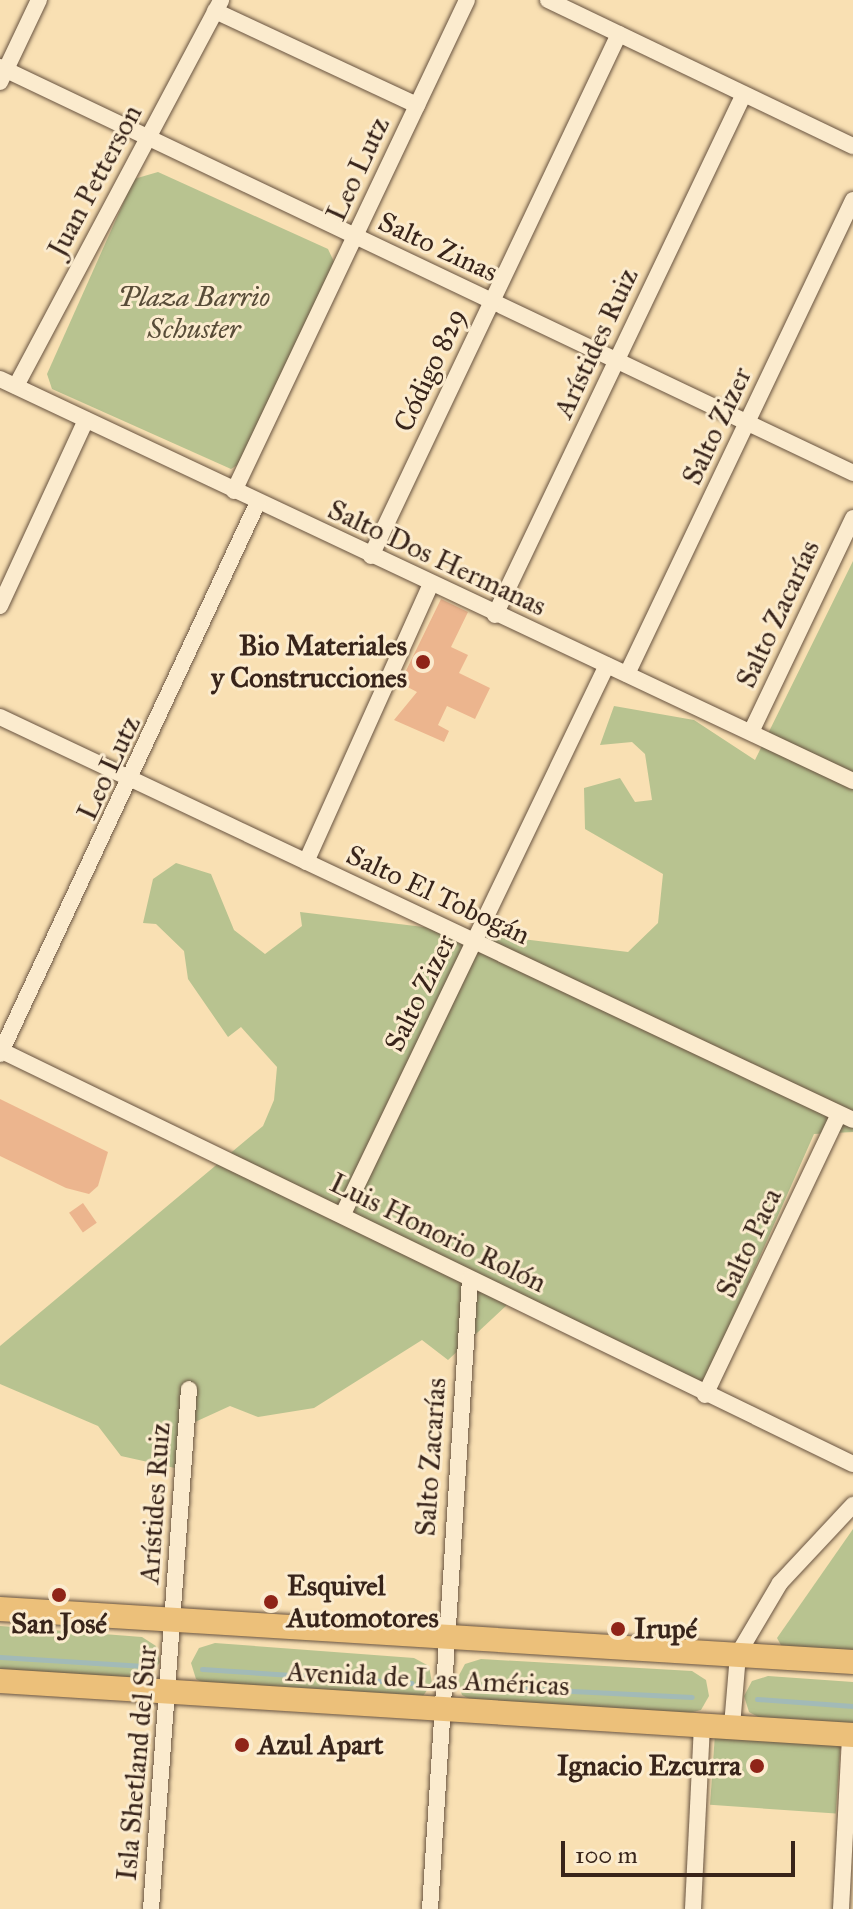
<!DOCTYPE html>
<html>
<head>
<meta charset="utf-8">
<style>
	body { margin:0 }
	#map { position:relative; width:853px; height:1909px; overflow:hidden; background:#f9e0b3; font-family:"IM FELL Great Primer",serif }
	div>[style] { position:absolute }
	.green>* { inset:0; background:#b8c390; transform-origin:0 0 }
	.stream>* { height:5px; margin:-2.5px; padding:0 2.5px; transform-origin:2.5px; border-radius:2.5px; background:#a2bab7 }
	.building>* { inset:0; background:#ecb58e; transform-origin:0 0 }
	.roads { filter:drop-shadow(0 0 2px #685340) drop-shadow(0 0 2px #685340) }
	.minor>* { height:16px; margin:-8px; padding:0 8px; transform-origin:8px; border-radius:8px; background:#fbebce }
	.primary>* { height:24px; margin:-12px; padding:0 12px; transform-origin:12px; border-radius:12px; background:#ecc07a }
	.dots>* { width:22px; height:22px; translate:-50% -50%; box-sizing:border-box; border:4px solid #fbebce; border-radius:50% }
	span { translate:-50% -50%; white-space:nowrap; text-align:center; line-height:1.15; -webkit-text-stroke:6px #fbebce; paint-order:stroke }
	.street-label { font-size:28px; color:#38241a }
	.park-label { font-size:28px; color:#584c38; font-style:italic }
	.poi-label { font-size:28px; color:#38241a; font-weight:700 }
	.right { translate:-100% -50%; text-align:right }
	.left { translate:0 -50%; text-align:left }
	.scale { position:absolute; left:561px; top:1841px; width:234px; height:36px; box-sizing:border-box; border:4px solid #38241a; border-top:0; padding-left:10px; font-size:24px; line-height:28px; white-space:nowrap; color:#38241a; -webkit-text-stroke:6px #fbebce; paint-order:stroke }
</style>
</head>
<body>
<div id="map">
	<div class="green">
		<i style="clip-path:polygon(158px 172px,328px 249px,336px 266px,247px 459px,231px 469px,52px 389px,47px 374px,134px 179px)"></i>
		<i style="clip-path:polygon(853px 561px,853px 1132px,814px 1134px,701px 1390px,508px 1304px,448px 1360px,422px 1340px,314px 1408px,258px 1417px,230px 1406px,195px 1422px,175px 1468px,121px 1456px,98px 1426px,0 1384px,0 1346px,263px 1126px,274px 1100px,277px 1067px,241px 1027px,228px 1037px,188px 979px,184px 951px,156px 924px,143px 923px,153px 879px,176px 863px,211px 874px,234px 930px,265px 954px,302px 926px,300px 912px,628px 952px,658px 923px,663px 874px,585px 829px,584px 788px,620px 778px,635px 802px,652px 800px,645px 754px,632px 742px,600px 745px,614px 706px,694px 720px,755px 760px)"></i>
		<i style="clip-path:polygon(853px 1529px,853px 1652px,782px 1647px,777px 1638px)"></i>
		<i style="clip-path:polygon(0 1626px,142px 1637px,156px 1646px,160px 1662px,151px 1676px,135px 1679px,0 1670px)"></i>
		<i style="clip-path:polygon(215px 1643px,414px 1658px,429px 1666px,432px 1683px,423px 1696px,211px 1687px,196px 1679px,191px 1663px,199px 1648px)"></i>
		<i style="clip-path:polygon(481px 1659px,692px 1671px,706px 1680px,709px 1696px,701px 1710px,685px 1714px,477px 1703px,462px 1695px,457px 1679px,465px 1664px)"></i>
		<i style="clip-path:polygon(768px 1676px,853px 1682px,853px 1726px,764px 1720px,749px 1712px,744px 1696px,752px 1681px)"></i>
		<i style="left:715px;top:1734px;width:126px;height:71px;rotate:4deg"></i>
	</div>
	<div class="stream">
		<i style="left:0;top:1657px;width:144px;rotate:3.6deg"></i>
		<i style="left:202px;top:1669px;width:210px;rotate:3.8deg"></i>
		<i style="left:475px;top:1686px;width:217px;rotate:2.9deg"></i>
		<i style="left:757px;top:1699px;width:96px;rotate:4.2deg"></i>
	</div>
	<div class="building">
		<i style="clip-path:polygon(441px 599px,468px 612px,451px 647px,468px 655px,459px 673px,490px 688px,475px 719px,447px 706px,438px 725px,449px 731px,444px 742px,394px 720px,417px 692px,400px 683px)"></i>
		<i style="clip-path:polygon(0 1099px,108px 1152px,98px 1186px,89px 1194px,66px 1188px,0 1156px)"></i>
		<i style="left:83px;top:1203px;width:24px;height:17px;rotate:55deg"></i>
	</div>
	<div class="roads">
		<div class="minor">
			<i style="left:548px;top:0;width:338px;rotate:25.6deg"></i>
			<i style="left:215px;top:11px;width:223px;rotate:25deg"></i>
			<i style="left:0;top:67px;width:945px;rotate:25.45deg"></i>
			<i style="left:0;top:82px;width:91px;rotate:-64.6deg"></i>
			<i style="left:0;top:379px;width:943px;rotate:25.23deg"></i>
			<i style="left:16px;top:386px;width:437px;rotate:-62deg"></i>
			<i style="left:234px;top:491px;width:543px;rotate:-64.61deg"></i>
			<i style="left:371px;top:556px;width:578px;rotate:-64.59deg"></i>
			<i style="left:0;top:606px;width:205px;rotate:-65.2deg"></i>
			<i style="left:495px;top:615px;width:577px;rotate:-64.46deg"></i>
			<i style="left:627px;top:674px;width:525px;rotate:-64.51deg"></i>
			<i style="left:0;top:717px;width:943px;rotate:25.29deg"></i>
			<i style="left:751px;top:732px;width:237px;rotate:-64.5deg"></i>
			<i style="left:306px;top:862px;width:305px;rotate:-65.8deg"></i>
			<i style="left:0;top:1050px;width:948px;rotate:25.89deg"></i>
			<i style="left:0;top:1054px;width:609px;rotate:-64.95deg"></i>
			<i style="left:343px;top:1214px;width:609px;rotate:-64.32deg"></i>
			<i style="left:705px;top:1395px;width:311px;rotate:-64.5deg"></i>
			<i style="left:732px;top:1726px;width:72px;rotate:-85.2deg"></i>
			<i style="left:738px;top:1654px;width:82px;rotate:-59.4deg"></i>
			<i style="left:780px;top:1583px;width:107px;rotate:-46.9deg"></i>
			<i style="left:151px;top:1909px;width:521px;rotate:-85.82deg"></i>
			<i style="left:430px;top:1909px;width:631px;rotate:-86.37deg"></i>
			<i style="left:693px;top:1909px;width:183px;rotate:-87.2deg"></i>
			<i style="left:841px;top:1909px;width:174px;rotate:-87deg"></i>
		</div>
		<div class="primary">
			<i style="left:0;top:1609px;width:855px;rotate:3.56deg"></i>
			<i style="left:0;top:1681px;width:855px;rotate:3.62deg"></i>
		</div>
	</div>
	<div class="dots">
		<i style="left:423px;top:662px;background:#8f2418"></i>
		<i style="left:59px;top:1595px;background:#8f2418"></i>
		<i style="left:271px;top:1602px;background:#8f2418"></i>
		<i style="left:618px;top:1629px;background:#8f2418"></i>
		<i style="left:242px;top:1745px;background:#8f2418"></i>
		<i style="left:757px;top:1766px;background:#8f2418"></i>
	</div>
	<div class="street-label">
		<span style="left:358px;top:169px;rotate:-65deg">Leo Lutz</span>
		<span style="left:95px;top:181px;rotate:-62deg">Juan Petterson</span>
		<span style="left:438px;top:247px;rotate:25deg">Salto Zinas</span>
		<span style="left:596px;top:343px;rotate:-65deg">Arístides Ruiz</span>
		<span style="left:430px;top:370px;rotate:-65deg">Código 829</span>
		<span style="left:717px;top:426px;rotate:-65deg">Salto Zizer</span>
		<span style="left:437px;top:558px;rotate:25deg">Salto Dos Hermanas</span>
		<span style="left:778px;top:614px;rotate:-65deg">Salto Zacarías</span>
		<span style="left:109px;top:768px;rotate:-65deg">Leo Lutz</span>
		<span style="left:438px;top:895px;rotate:25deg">Salto El Tobogán</span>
		<span style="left:420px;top:993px;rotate:-64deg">Salto Zizer</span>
		<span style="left:438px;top:1233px;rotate:26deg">Luis Honorio Rolón</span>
		<span style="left:749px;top:1243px;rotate:-65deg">Salto Paca</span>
		<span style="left:431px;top:1457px;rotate:-86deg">Salto Zacarías</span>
		<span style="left:155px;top:1503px;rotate:-86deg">Arístides Ruiz</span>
		<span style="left:428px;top:1679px;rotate:3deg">Avenida de Las Américas</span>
		<span style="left:137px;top:1763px;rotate:-85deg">Isla Shetland del Sur</span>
	</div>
	<div class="park-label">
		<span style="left:194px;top:313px">Plaza Barrio<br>Schuster</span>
	</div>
	<div class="poi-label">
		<span class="right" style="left:407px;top:662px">Bio Materiales<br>y Construcciones</span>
		<span class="left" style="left:287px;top:1602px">Esquivel<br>Automotores</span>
		<span style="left:59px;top:1624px">San José</span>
		<span class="left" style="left:634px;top:1629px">Irupé</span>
		<span class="left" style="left:258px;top:1745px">Azul Apart</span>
		<span class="right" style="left:741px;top:1766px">Ignacio Ezcurra</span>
	</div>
	<div class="scale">100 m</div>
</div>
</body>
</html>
